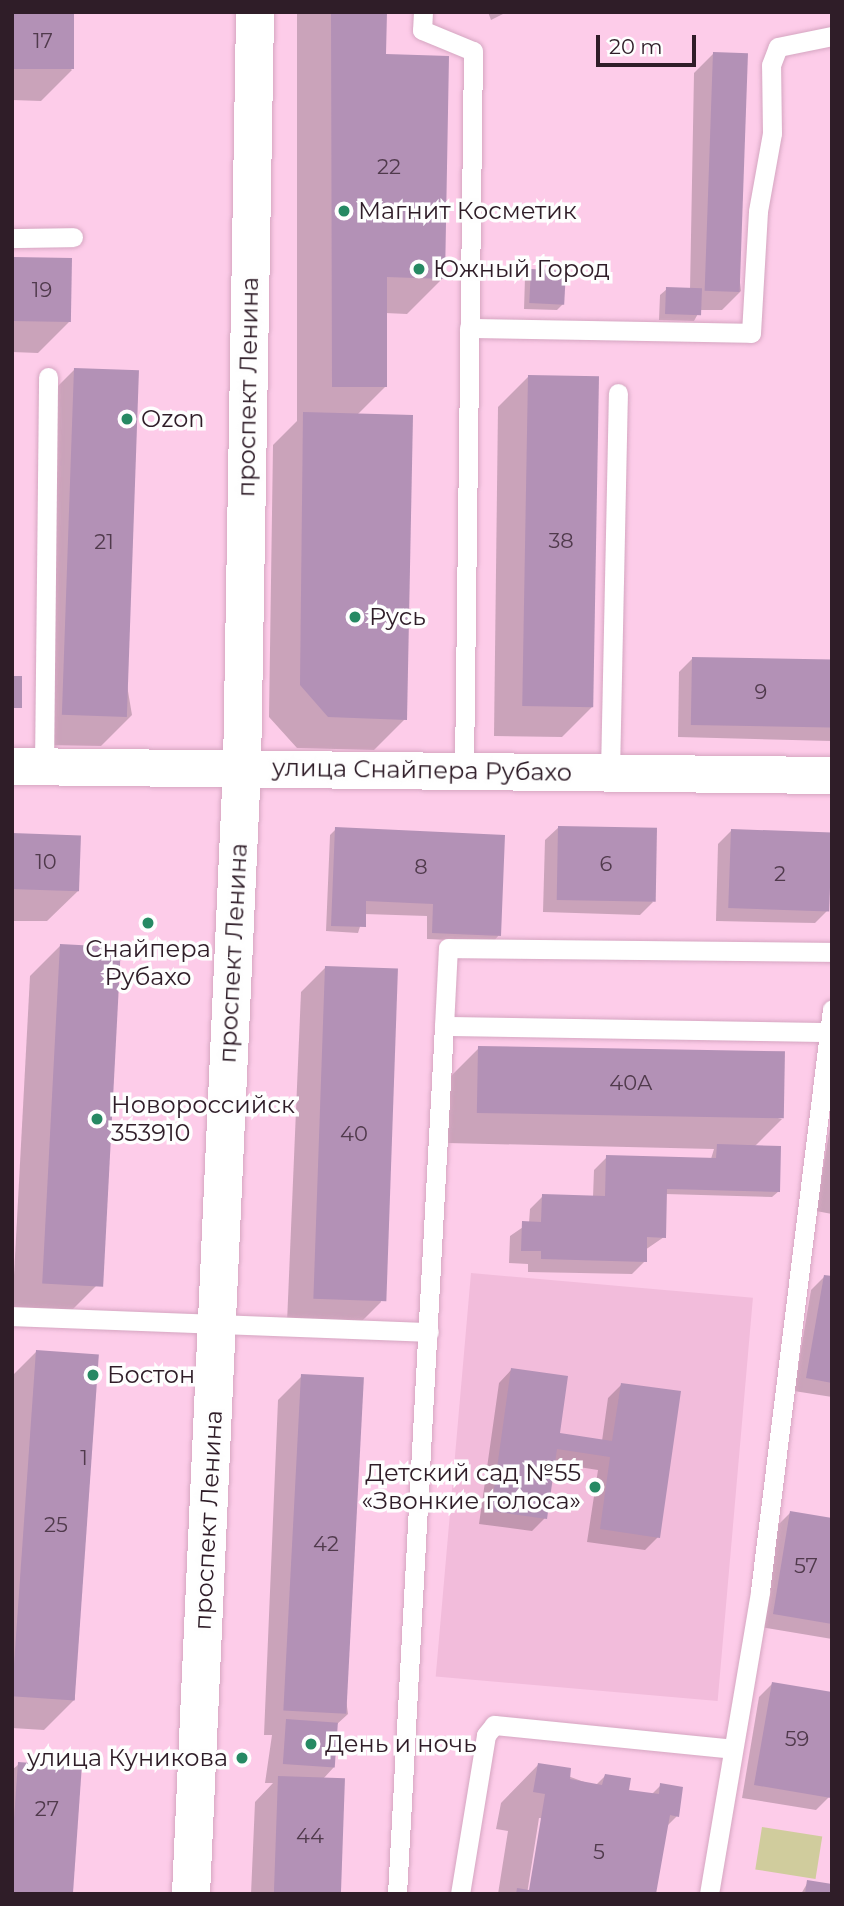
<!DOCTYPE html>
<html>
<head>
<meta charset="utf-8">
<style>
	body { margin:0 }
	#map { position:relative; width:844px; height:1906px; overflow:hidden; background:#fdcce9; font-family:Montserrat,sans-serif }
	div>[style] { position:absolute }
	.built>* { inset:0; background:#f2bcdb; transform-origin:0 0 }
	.green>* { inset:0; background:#d0cc9d; transform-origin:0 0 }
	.shadow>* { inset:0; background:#0003 }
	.building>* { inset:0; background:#b391b6; transform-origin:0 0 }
	.roads { filter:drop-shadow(0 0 2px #d5a6c1) drop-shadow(0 0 2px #d5a6c1) }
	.service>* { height:19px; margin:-9.5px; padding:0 9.5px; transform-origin:9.5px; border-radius:9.5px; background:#fff }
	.minor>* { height:37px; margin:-18.5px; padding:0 18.5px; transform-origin:18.5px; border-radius:18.5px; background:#fff }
	.tertiary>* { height:38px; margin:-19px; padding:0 19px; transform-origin:19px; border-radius:19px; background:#fff }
	.dots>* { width:19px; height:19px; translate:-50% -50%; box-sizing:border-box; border:4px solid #fefefe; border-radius:50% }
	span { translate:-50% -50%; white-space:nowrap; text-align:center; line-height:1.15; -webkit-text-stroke:7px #fefefe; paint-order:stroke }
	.number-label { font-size:21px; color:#503a4c }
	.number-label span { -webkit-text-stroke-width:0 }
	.poi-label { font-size:24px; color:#2f1d28 }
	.left { translate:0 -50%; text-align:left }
	.right { translate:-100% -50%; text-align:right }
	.street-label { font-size:24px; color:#2f1d28 }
	.frame { position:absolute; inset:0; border:14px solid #2f1d28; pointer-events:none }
	.scale { position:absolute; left:596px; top:35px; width:100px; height:32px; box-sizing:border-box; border:4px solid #2f1d28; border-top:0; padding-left:9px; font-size:21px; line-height:24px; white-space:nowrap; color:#2f1d28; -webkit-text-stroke:5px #fefefe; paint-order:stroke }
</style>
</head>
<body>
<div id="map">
	<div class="built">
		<i style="left:471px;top:1273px;width:283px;height:405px;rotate:5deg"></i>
	</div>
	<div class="green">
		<i style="left:762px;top:1827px;width:61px;height:43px;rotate:9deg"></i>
	</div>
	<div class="shadow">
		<i style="clip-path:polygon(12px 12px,72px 70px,41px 101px,12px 100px)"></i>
		<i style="clip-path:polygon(297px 12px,386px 12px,385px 55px,443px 278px,407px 314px,385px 313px,386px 386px,357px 415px,405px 719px,374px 750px,297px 748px,269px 717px,273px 445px,297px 421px)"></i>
		<i style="clip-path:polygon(488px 12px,507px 12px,491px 20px)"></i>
		<i style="clip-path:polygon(713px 54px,741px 291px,722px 310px,700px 310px,694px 321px,659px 320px,660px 295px,667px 289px,690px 290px,694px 73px)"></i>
		<i style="clip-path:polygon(12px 259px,69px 322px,38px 353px,12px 352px)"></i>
		<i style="clip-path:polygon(531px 271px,563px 304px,557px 310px,524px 309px,525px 277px)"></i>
		<i style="clip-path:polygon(74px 370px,132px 715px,101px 746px,38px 745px,43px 401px)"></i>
		<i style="clip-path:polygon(529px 376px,593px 706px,562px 737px,494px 736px,498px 407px)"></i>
		<i style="clip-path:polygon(693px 658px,832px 662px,832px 741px,678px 737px,679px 672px)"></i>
		<i style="clip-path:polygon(559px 827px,653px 902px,640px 915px,543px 912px,545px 840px)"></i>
		<i style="clip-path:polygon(336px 829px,499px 935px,493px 942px,427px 939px,427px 916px,364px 914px,358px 933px,326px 931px,330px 835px)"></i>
		<i style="clip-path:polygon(731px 831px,828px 910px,815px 923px,716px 921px,718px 844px)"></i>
		<i style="clip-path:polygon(12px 835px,78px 891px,47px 921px,12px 921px)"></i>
		<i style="clip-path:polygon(61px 945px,96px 1286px,65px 1317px,12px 1313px,30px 976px)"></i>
		<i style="clip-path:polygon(325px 968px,381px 1302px,357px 1326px,287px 1323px,301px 992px)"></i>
		<i style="clip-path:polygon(479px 1048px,782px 1119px,754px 1147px,779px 1191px,772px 1197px,665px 1194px,664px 1237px,645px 1250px,645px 1261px,632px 1274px,528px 1272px,528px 1264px,509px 1263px,510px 1236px,529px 1223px,530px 1209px,543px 1196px,593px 1197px,594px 1170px,607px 1157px,711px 1159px,714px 1149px,447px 1143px,448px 1079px)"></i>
		<i style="clip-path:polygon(832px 1115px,832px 1214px,816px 1211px)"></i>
		<i style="clip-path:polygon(824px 1277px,832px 1278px,832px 1397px,794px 1391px,811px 1290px)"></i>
		<i style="clip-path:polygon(36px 1352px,75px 1699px,44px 1730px,12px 1728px,12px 1376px)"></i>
		<i style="clip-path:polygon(512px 1369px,558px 1435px,602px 1441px,608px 1398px,621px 1385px,658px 1537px,645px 1550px,587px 1542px,598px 1470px,553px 1463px,545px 1518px,532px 1531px,479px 1524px,499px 1383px)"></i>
		<i style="clip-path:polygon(302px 1376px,348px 1714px,336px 1725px,334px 1767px,323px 1779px,340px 1894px,251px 1894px,255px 1802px,273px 1783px,265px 1783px,272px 1735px,264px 1735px,278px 1400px)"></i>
		<i style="clip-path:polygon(790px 1513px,832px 1520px,832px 1639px,761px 1627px,777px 1526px)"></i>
		<i style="clip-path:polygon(772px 1684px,832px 1694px,832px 1780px,829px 1797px,816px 1810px,742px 1798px,759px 1697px)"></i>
		<i style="clip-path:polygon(19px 1764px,12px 1894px,12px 1770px)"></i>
		<i style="clip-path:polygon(538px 1765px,595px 1786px,605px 1776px,627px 1791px,651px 1795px,661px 1785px,677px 1816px,666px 1827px,539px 1818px,527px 1894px,498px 1894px,508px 1831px,496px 1829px,501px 1803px)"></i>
		<i style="clip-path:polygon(808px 1882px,831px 1894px,801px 1894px)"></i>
	</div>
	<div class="building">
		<i style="left:12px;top:12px;width:62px;height:57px"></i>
		<i style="clip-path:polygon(331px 12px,387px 12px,386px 54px,449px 56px,445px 279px,387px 277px,387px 387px,332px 387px)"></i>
		<i style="left:713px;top:52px;width:35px;height:239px;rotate:2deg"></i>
		<i style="left:12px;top:257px;width:60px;height:64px;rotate:1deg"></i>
		<i style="left:531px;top:269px;width:35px;height:34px;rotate:3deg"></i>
		<i style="left:666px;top:287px;width:36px;height:27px;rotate:2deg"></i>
		<i style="left:74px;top:368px;width:65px;height:347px;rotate:2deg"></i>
		<i style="left:528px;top:375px;width:71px;height:331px;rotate:1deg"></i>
		<i style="clip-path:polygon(303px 412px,413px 415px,407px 720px,328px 717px,300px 685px)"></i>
		<i style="left:692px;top:657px;width:140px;height:68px;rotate:1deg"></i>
		<i style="left:12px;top:676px;width:10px;height:32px"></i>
		<i style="left:558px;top:826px;width:99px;height:74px;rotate:1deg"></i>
		<i style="clip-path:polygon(335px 827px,505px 835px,501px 936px,432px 933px,433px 904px,366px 901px,366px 927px,331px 926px)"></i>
		<i style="left:731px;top:829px;width:101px;height:79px;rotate:2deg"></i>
		<i style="left:12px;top:833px;width:69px;height:56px;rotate:2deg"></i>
		<i style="left:60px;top:944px;width:61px;height:340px;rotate:3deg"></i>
		<i style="left:325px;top:966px;width:73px;height:333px;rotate:2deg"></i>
		<i style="left:478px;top:1046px;width:307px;height:67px;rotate:1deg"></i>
		<i style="clip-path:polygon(717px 1144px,781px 1146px,780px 1192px,667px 1189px,666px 1238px,647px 1237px,647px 1262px,541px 1259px,541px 1251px,521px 1251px,522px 1221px,541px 1222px,542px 1194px,605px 1196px,606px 1155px,716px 1158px)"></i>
		<i style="clip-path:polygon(824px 1275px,832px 1276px,832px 1383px,806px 1378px)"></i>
		<i style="left:36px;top:1350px;width:63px;height:347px;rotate:4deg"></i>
		<i style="clip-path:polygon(511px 1368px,568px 1376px,560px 1433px,612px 1441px,621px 1383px,681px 1391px,660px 1538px,600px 1529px,610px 1457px,557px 1449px,547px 1519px,491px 1511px)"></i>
		<i style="left:301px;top:1374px;width:63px;height:337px;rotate:3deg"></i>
		<i style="clip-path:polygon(790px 1511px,832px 1518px,832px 1624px,773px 1614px)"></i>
		<i style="clip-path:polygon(772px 1682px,832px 1692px,831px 1798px,754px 1785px)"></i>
		<i style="left:286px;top:1719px;width:52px;height:45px;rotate:4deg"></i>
		<i style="left:18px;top:1762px;width:64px;height:132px;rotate:4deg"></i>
		<i style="clip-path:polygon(538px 1763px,571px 1768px,570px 1779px,602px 1785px,605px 1774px,631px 1778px,629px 1790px,659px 1794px,660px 1783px,683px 1787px,679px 1817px,670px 1815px,656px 1894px,516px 1894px,517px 1888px,529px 1890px,545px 1794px,533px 1792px)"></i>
		<i style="left:278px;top:1776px;width:67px;height:118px;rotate:2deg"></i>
		<i style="clip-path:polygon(807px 1880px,832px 1884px,832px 1894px,805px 1894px)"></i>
	</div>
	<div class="roads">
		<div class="service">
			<i style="left:423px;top:12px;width:18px;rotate:93deg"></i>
			<i style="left:422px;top:30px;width:55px;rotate:22.4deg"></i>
			<i style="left:473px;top:51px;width:720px;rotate:90.72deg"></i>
			<i style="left:12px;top:238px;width:61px;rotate:-0.9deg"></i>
			<i style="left:469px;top:328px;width:282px;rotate:1deg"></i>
			<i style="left:751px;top:333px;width:122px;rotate:-86.7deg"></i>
			<i style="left:758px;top:211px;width:79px;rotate:-79.8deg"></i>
			<i style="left:772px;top:133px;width:68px;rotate:-90.8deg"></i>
			<i style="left:771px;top:65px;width:19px;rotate:-69deg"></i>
			<i style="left:778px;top:47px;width:55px;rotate:-11.5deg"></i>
			<i style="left:44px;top:767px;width:390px;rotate:-89.4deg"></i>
			<i style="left:610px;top:772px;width:379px;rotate:-88.8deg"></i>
			<i style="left:828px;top:1032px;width:384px;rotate:-179.1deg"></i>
			<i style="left:444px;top:1026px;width:78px;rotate:-87.1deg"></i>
			<i style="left:448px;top:948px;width:384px;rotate:0.6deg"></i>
			<i style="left:12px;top:1316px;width:417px;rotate:2.2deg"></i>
			<i style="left:397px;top:1894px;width:869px;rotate:-86.9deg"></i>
			<i style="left:460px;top:1894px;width:161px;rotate:-80.7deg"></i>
			<i style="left:486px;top:1735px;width:13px;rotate:-51deg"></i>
			<i style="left:494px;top:1725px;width:240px;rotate:5.7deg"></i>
			<i style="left:709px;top:1894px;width:307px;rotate:-80.4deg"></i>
			<i style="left:760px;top:1591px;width:586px;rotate:-82.95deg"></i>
		</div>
		<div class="minor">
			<i style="left:12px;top:766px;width:820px;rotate:0.63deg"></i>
		</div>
		<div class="tertiary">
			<i style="left:191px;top:1894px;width:1127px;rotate:-87.41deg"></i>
			<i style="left:242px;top:768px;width:756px;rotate:-89.01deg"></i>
		</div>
	</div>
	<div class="dots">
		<i style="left:344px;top:211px;background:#268963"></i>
		<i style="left:419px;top:269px;background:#268963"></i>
		<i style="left:127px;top:419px;background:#268963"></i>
		<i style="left:355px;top:617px;background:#268963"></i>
		<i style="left:148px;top:923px;background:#268963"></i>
		<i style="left:97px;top:1119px;background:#268963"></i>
		<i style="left:93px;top:1375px;background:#268963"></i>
		<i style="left:595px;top:1487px;background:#268963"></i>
		<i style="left:311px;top:1744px;background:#268963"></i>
		<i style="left:242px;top:1758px;background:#268963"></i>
	</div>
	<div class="number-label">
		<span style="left:43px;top:41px">17</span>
		<span style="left:389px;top:167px">22</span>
		<span style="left:42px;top:290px">19</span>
		<span style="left:561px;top:541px">38</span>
		<span style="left:104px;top:542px">21</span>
		<span style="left:761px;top:692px">9</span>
		<span style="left:46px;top:862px">10</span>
		<span style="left:606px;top:864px">6</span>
		<span style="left:421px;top:867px">8</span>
		<span style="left:780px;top:874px">2</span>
		<span style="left:631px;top:1083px">40А</span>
		<span style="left:354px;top:1134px">40</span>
		<span style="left:84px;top:1458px">1</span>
		<span style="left:56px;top:1525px">25</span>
		<span style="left:326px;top:1544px">42</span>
		<span style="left:806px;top:1566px">57</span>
		<span style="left:797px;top:1739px">59</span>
		<span style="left:47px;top:1809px">27</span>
		<span style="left:310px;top:1836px">44</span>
		<span style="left:599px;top:1852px">5</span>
	</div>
	<div class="poi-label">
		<span class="left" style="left:358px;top:211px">Магнит Косметик</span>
		<span class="left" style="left:433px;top:269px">Южный Город</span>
		<span class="left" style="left:141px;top:419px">Ozon</span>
		<span class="left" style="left:369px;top:617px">Русь</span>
		<span style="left:148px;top:963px">Снайпера<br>Рубахо</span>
		<span class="left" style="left:111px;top:1119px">Новороссийск<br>353910</span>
		<span class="left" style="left:107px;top:1375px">Бостон</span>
		<span class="right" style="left:581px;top:1487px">Детский сад №55<br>«Звонкие голоса»</span>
		<span class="left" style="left:325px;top:1744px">День и ночь</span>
		<span class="right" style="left:228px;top:1758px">улица Куникова</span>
	</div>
	<div class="street-label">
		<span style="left:248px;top:387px;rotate:-89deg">проспект Ленина</span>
		<span style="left:422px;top:770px;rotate:1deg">улица Снайпера Рубахо</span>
		<span style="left:233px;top:953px;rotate:-87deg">проспект Ленина</span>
		<span style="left:208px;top:1520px;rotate:-87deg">проспект Ленина</span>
	</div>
	<div class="frame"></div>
	<div class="scale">20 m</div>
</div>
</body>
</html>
